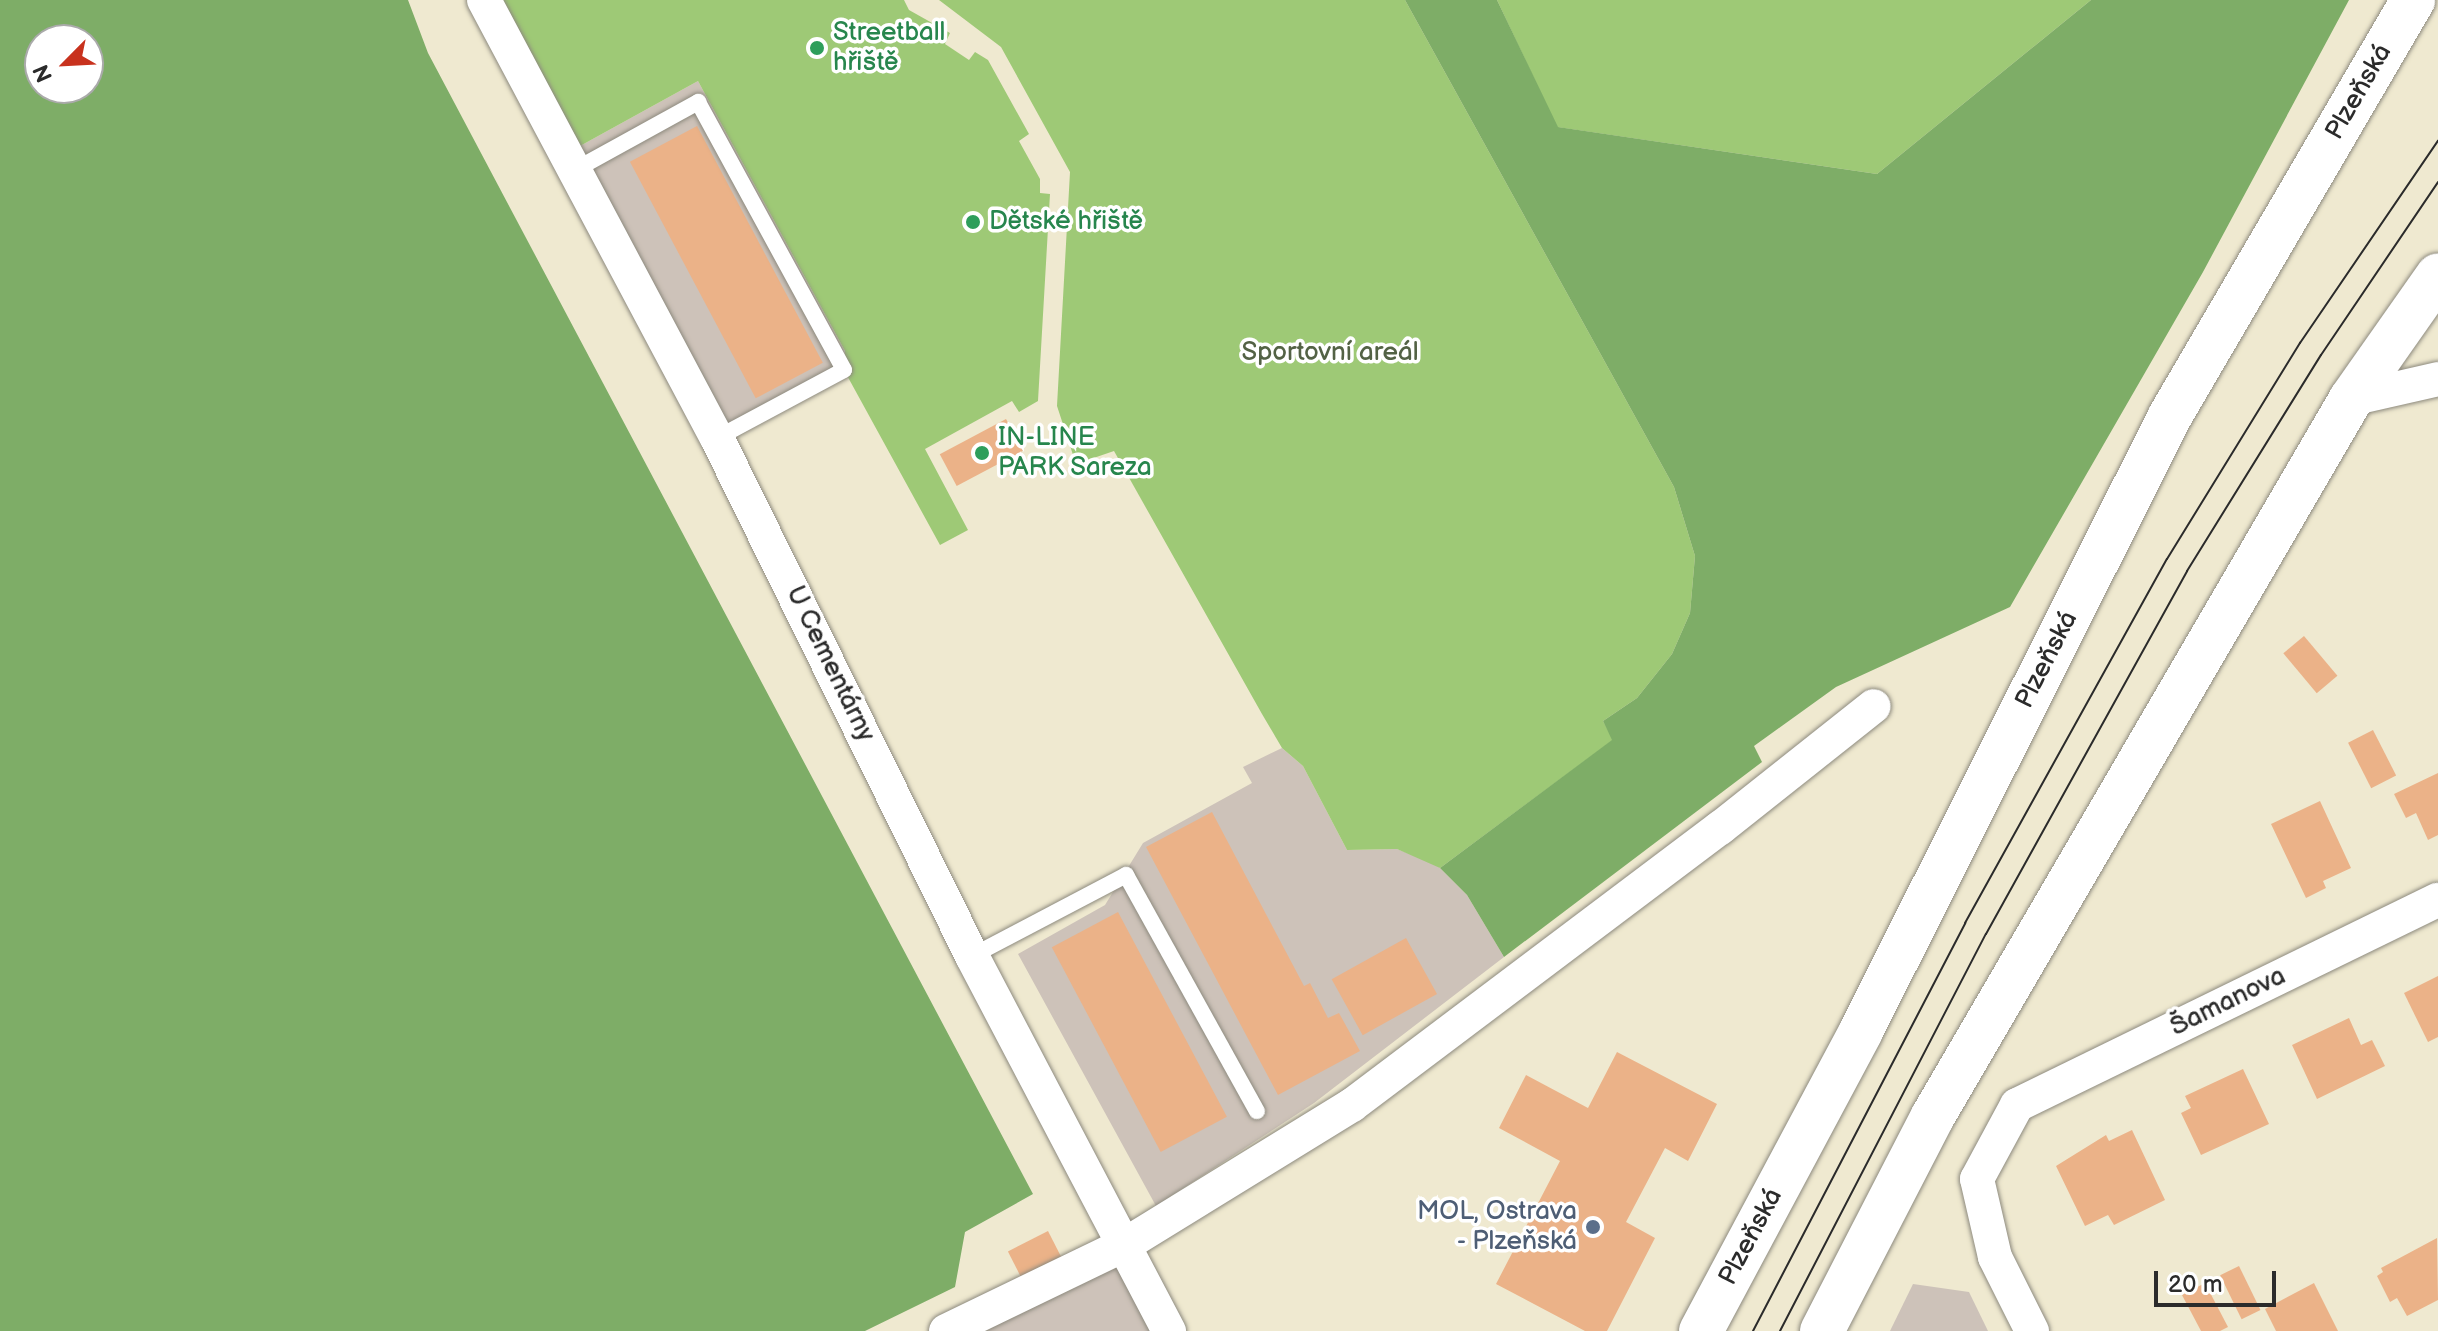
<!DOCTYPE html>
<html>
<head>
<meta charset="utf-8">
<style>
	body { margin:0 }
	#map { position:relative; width:2438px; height:1331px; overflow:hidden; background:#efe9d0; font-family:"Balsamiq Sans",sans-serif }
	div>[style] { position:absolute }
	.industrial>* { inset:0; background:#cdc2b9 }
	.green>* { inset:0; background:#9ec976 }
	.forest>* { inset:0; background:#7ead67 }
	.building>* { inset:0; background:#ebb288; transform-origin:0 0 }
	.roads { filter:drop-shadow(0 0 2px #8d8a7e) drop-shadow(0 0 2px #8d8a7e) }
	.service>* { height:16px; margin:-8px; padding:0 8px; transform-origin:8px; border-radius:8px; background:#fff }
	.minor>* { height:34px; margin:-17px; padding:0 17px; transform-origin:17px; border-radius:17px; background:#fff }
	.secondary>* { height:44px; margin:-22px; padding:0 22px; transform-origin:22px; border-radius:22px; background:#fff }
	.tram>* { height:2px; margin:-1px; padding:0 1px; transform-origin:1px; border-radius:1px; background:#2b2b2b }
	.dots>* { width:22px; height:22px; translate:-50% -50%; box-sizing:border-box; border:4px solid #fff; border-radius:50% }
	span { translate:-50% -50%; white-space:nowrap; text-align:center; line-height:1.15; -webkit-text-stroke:7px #fff; paint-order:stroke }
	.leisure-label { font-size:26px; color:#27864d }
	.left { translate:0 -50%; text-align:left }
	.street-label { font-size:26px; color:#2b2b2b }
	.park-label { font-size:26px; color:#536245 }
	.service-label { font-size:26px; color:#4e5e75 }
	.right { translate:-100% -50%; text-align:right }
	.north { position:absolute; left:24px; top:24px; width:80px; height:80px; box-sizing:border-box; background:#fff; border:2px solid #aaa; border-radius:50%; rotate:246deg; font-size:22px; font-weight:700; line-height:32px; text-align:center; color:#2b2b2b }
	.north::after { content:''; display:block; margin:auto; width:28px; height:36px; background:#c8321e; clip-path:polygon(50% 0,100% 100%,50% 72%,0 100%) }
	.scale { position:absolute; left:2154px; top:1271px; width:122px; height:36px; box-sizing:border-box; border:4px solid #2b2b2b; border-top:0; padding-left:10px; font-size:24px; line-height:28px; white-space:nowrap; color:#2b2b2b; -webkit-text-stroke:6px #fff; paint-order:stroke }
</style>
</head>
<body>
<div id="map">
	<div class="industrial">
		<i style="clip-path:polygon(698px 81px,845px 351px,844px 370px,717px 438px,580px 146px)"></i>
		<i style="clip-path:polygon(1282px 748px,1303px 766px,1347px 850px,1397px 849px,1436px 864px,1467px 895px,1504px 957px,1314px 1103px,1156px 1206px,1018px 954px,1105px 905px,1143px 843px,1252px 783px,1243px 767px)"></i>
		<i style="clip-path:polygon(1126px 1244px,1163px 1331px,934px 1331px)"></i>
		<i style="clip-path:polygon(1913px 1284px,1969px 1292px,1988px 1331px,1890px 1331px)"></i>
	</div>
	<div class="green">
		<i style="clip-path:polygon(500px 0,904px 0,909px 10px,950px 33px,945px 44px,969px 60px,975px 52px,988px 60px,1029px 134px,1019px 141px,1040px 179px,1040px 193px,1050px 194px,1038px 401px,1019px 412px,1012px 401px,925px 449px,968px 530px,940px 545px,844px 370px,845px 351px,698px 81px,580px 146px)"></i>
		<i style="clip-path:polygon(939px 0,1405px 0,1674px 487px,1695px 556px,1690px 613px,1672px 654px,1637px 698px,1603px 721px,1613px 740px,1440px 868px,1397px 849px,1347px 850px,1303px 766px,1282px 748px,1262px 714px,1114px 451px,1076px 464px,1057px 406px,1070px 172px,1001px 47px)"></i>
		<i style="clip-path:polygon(1497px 0,2091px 0,1877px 174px,1557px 127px)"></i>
	</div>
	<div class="forest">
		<i style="clip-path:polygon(evenodd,0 0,408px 0,428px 53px,1033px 1194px,965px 1232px,955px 1287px,865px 1331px,0 1331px,0 0,40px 40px,88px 40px,88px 88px,40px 88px,40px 40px)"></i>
		<i style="clip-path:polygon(1405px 0,1497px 0,1558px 127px,1877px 174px,2091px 0,2349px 0,2203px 272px,2010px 607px,1836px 687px,1754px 746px,1762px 762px,1504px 957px,1467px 895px,1440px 868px,1612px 740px,1603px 721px,1637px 698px,1672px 654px,1690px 613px,1695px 556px,1674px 487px)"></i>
	</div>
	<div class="building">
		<i style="left:697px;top:126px;width:268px;height:76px;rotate:62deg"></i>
		<i style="left:1006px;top:419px;width:36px;height:75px;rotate:62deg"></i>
		<i style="left:2304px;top:636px;width:52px;height:27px;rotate:50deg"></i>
		<i style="left:2373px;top:730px;width:51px;height:28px;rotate:63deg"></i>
		<i style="clip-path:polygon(2438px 773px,2438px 835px,2428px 840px,2416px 813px,2406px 818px,2394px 794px)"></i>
		<i style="clip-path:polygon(2320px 801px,2351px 868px,2323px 881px,2326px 888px,2306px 898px,2271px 824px)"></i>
		<i style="clip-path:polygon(1212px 812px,1304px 986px,1310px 983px,1328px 1018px,1339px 1013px,1360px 1051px,1278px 1095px,1146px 847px)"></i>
		<i style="left:1118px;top:912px;width:232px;height:75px;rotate:62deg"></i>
		<i style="left:1406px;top:938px;width:64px;height:85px;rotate:61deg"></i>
		<i style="clip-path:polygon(2438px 976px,2438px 1037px,2428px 1042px,2404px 993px)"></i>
		<i style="clip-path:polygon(2349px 1018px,2361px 1045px,2372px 1040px,2385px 1066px,2317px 1099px,2292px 1045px)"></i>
		<i style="clip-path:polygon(1617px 1052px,1717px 1104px,1688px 1161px,1665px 1148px,1626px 1222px,1655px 1238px,1607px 1331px,1585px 1331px,1496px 1284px,1560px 1161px,1499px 1128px,1526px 1075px,1588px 1108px)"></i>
		<i style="clip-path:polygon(2243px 1069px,2269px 1124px,2201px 1155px,2181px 1113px,2191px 1108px,2185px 1096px)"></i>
		<i style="clip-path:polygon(2132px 1130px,2165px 1200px,2114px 1225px,2108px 1215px,2085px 1226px,2056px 1166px,2106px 1135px,2109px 1141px)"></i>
		<i style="left:1048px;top:1231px;width:37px;height:45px;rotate:63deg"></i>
		<i style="clip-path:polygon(2437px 1238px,2438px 1300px,2407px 1316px,2397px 1298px,2390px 1302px,2377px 1276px,2383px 1272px,2381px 1268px)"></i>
		<i style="left:2239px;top:1266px;width:49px;height:21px;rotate:64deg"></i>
		<i style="clip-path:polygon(2205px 1283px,2228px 1327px,2220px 1331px,2201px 1331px,2182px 1295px)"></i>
		<i style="clip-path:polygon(2314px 1283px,2338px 1331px,2276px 1331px,2265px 1309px)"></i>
	</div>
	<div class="roads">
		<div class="service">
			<i style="left:575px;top:170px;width:141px;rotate:-28.9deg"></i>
			<i style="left:698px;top:102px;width:305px;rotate:61.4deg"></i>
			<i style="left:844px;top:370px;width:144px;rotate:151.8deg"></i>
			<i style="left:972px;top:956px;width:174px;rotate:-27.7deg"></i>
			<i style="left:1126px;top:875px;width:270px;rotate:61deg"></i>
		</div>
		<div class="minor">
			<i style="left:484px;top:0;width:496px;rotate:62deg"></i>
			<i style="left:717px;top:438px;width:577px;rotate:63.79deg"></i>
			<i style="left:972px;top:956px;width:424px;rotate:62.3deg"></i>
			<i style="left:2351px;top:399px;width:89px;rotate:-12.9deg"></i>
			<i style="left:946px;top:1331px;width:200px;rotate:-25.8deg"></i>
			<i style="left:1126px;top:1244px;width:265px;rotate:-31.6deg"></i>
			<i style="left:1352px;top:1105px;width:461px;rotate:-37deg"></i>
			<i style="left:1720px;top:828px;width:196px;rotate:-38.4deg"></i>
			<i style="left:2032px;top:1331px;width:83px;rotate:-116.6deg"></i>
			<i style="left:1995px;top:1257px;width:80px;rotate:-103deg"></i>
			<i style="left:1977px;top:1179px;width:84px;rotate:-61.6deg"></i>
			<i style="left:2017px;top:1105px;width:468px;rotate:-26deg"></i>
		</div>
		<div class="secondary">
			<i style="left:1701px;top:1331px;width:340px;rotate:-61.9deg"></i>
			<i style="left:1861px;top:1031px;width:688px;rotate:-63.32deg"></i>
			<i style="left:2170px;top:416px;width:482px;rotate:-59.7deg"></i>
			<i style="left:1822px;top:1331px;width:242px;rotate:-62.7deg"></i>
			<i style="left:1933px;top:1116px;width:830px;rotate:-59.76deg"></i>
			<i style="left:2351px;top:399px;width:151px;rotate:-54.9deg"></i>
		</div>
	</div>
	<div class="tram">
		<i style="left:1753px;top:1331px;width:460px;rotate:-62.5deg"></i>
		<i style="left:1965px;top:923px;width:416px;rotate:-61deg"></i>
		<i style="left:2167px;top:559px;width:254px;rotate:-58.4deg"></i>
		<i style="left:2300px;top:343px;width:245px;rotate:-55.7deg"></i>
		<i style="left:1780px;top:1331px;width:447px;rotate:-62.6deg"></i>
		<i style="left:1986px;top:934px;width:415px;rotate:-61deg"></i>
		<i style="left:2187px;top:571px;width:254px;rotate:-58.2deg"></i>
		<i style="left:2321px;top:355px;width:209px;rotate:-55.9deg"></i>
	</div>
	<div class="dots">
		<i style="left:817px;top:48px;background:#2e9e5b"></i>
		<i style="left:973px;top:222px;background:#2e9e5b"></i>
		<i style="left:982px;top:453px;background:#2e9e5b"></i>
		<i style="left:1593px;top:1227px;background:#5c6f8a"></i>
	</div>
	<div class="leisure-label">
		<span class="left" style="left:833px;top:48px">Streetball<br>hřiště</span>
		<span class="left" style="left:989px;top:222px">Dětské hřiště</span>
		<span class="left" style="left:998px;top:453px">IN-LINE<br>PARK Sareza</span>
	</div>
	<div class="street-label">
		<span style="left:2359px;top:92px;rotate:-60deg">Plzeňská</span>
		<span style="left:2047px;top:660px;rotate:-63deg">Plzeňská</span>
		<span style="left:830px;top:664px;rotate:64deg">U Cementárny</span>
		<span style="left:2228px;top:1002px;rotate:-26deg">Šamanova</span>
		<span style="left:1751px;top:1237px;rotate:-62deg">Plzeňská</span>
	</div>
	<div class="park-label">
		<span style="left:1330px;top:353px">Sportovní areál</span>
	</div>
	<div class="service-label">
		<span class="right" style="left:1577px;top:1227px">MOL, Ostrava<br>- Plzeňská</span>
	</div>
	<div class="north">N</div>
	<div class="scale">20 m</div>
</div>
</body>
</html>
